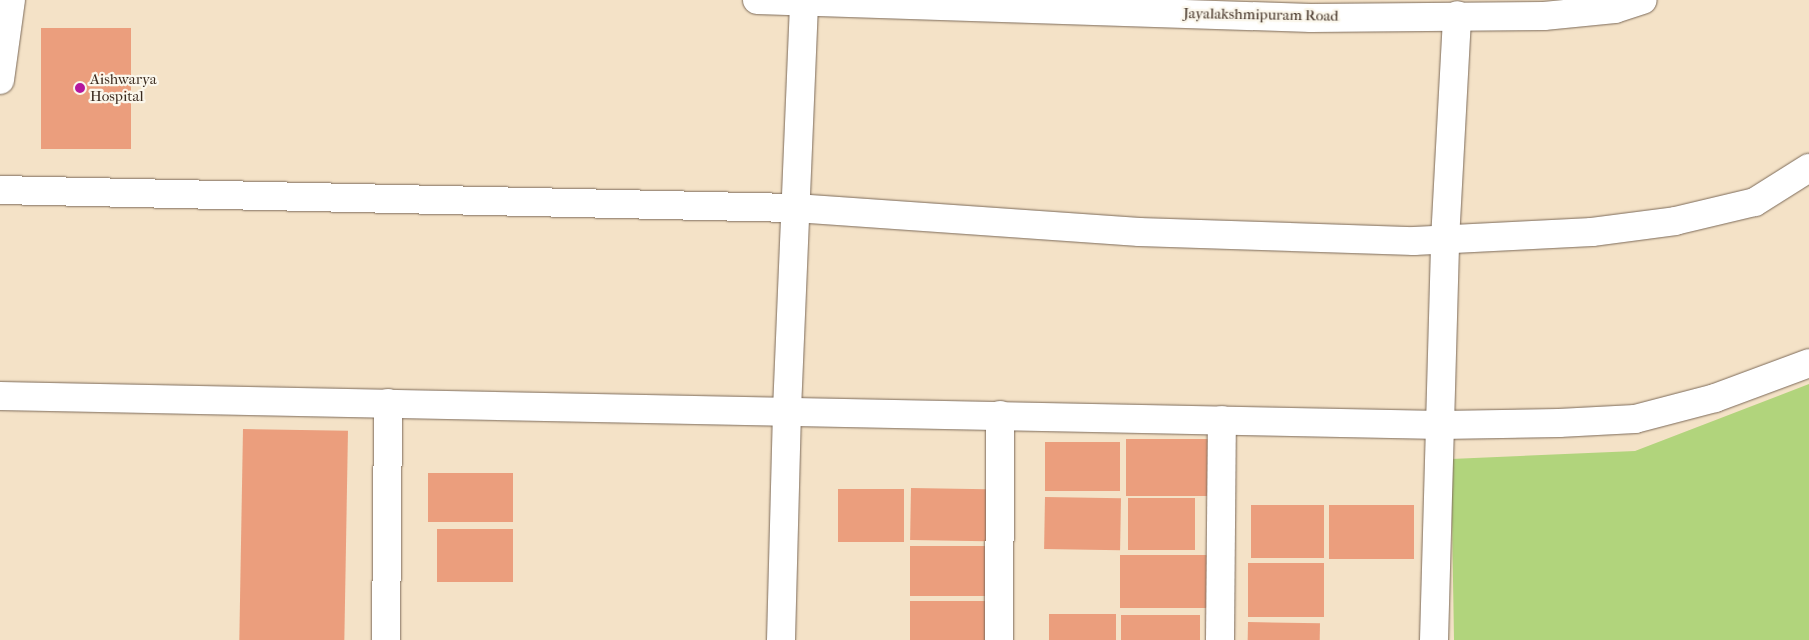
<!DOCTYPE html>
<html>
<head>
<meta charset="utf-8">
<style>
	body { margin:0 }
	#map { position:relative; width:1809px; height:640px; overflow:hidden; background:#f4e2c7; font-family:"IM FELL French Canon",serif }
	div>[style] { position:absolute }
	.green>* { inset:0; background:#b1d47c }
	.building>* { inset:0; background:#eb9e7d; transform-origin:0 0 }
	.roads { filter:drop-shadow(0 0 1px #7c6a59) drop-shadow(0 0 1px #7c6a59) }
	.minor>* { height:28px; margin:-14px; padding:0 14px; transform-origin:14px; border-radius:14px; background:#fff }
	.tertiary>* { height:28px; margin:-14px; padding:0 14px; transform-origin:14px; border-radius:14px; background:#fff }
	.dots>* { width:14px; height:14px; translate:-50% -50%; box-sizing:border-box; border:2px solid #fbf7ec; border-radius:50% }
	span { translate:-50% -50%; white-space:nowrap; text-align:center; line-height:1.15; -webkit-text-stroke:4.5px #fbf7ec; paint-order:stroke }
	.street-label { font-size:15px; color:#3b2a1e }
	.poi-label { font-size:15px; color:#3b2a1e }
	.left { translate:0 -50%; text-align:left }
</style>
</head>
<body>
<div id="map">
	<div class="green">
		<i style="clip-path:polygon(1809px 384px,1809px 640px,1454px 640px,1451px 459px,1635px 451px)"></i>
	</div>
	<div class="building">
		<i style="left:41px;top:28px;width:90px;height:121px"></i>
		<i style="left:243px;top:429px;width:105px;height:211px;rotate:1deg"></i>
		<i style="left:1126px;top:439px;width:84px;height:57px"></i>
		<i style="left:1045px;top:442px;width:75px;height:49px"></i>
		<i style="left:428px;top:473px;width:85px;height:49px"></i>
		<i style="left:911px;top:488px;width:76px;height:52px;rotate:1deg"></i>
		<i style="left:838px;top:489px;width:66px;height:53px"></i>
		<i style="left:1045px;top:497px;width:76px;height:52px;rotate:1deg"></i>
		<i style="left:1128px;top:498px;width:67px;height:52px"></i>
		<i style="left:1251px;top:505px;width:73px;height:53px"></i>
		<i style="left:1329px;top:505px;width:85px;height:54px"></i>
		<i style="left:437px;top:529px;width:76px;height:53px"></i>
		<i style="left:910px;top:546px;width:82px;height:50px"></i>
		<i style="left:1120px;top:555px;width:89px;height:53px"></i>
		<i style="left:1248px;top:563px;width:76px;height:54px"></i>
		<i style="left:910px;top:601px;width:81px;height:39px"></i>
		<i style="left:1049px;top:614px;width:67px;height:26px"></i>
		<i style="left:1121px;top:615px;width:79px;height:25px"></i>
		<i style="left:1248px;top:622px;width:72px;height:18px;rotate:1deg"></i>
	</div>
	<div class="roads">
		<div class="minor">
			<i style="left:0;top:80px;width:81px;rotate:-82.2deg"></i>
			<i style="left:0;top:190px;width:795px;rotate:1.3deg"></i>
			<i style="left:795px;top:208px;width:345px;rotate:4deg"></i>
			<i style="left:1139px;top:232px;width:275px;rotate:1.9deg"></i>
			<i style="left:1414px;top:241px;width:178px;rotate:-2.9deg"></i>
			<i style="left:1592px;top:232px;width:84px;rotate:-7.5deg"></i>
			<i style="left:1675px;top:221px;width:82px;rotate:-13.4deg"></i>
			<i style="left:1755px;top:202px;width:64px;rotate:-32.2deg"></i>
			<i style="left:0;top:396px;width:1441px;rotate:1.15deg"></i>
			<i style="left:1441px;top:425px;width:118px;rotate:-1deg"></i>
			<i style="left:1559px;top:423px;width:76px;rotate:-3deg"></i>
			<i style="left:1635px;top:419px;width:83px;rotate:-14.7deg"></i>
			<i style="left:1715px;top:398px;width:100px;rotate:-20.4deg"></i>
			<i style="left:386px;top:640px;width:237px;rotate:-89.5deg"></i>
			<i style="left:781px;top:640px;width:230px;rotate:-88.5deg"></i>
			<i style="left:787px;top:410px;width:408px;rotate:-87.6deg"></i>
			<i style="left:999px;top:640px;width:225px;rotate:-89.7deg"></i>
			<i style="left:1220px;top:640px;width:220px;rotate:-89.5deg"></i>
			<i style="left:1434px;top:640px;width:400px;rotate:-88.4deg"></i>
			<i style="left:1445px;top:240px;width:225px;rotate:-86.9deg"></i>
		</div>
		<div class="tertiary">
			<i style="left:757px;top:0;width:554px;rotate:1.86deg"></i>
			<i style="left:1311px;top:18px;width:233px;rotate:-0.5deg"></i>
			<i style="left:1544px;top:16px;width:71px;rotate:-5.6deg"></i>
			<i style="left:1615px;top:9px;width:29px;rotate:-18deg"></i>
		</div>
	</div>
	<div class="dots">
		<i style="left:80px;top:88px;background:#b5179e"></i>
	</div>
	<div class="street-label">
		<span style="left:1261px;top:15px;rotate:1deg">Jayalakshmipuram Road</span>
	</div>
	<div class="poi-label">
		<span class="left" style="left:90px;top:88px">Aishwarya<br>Hospital</span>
	</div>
</div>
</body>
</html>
